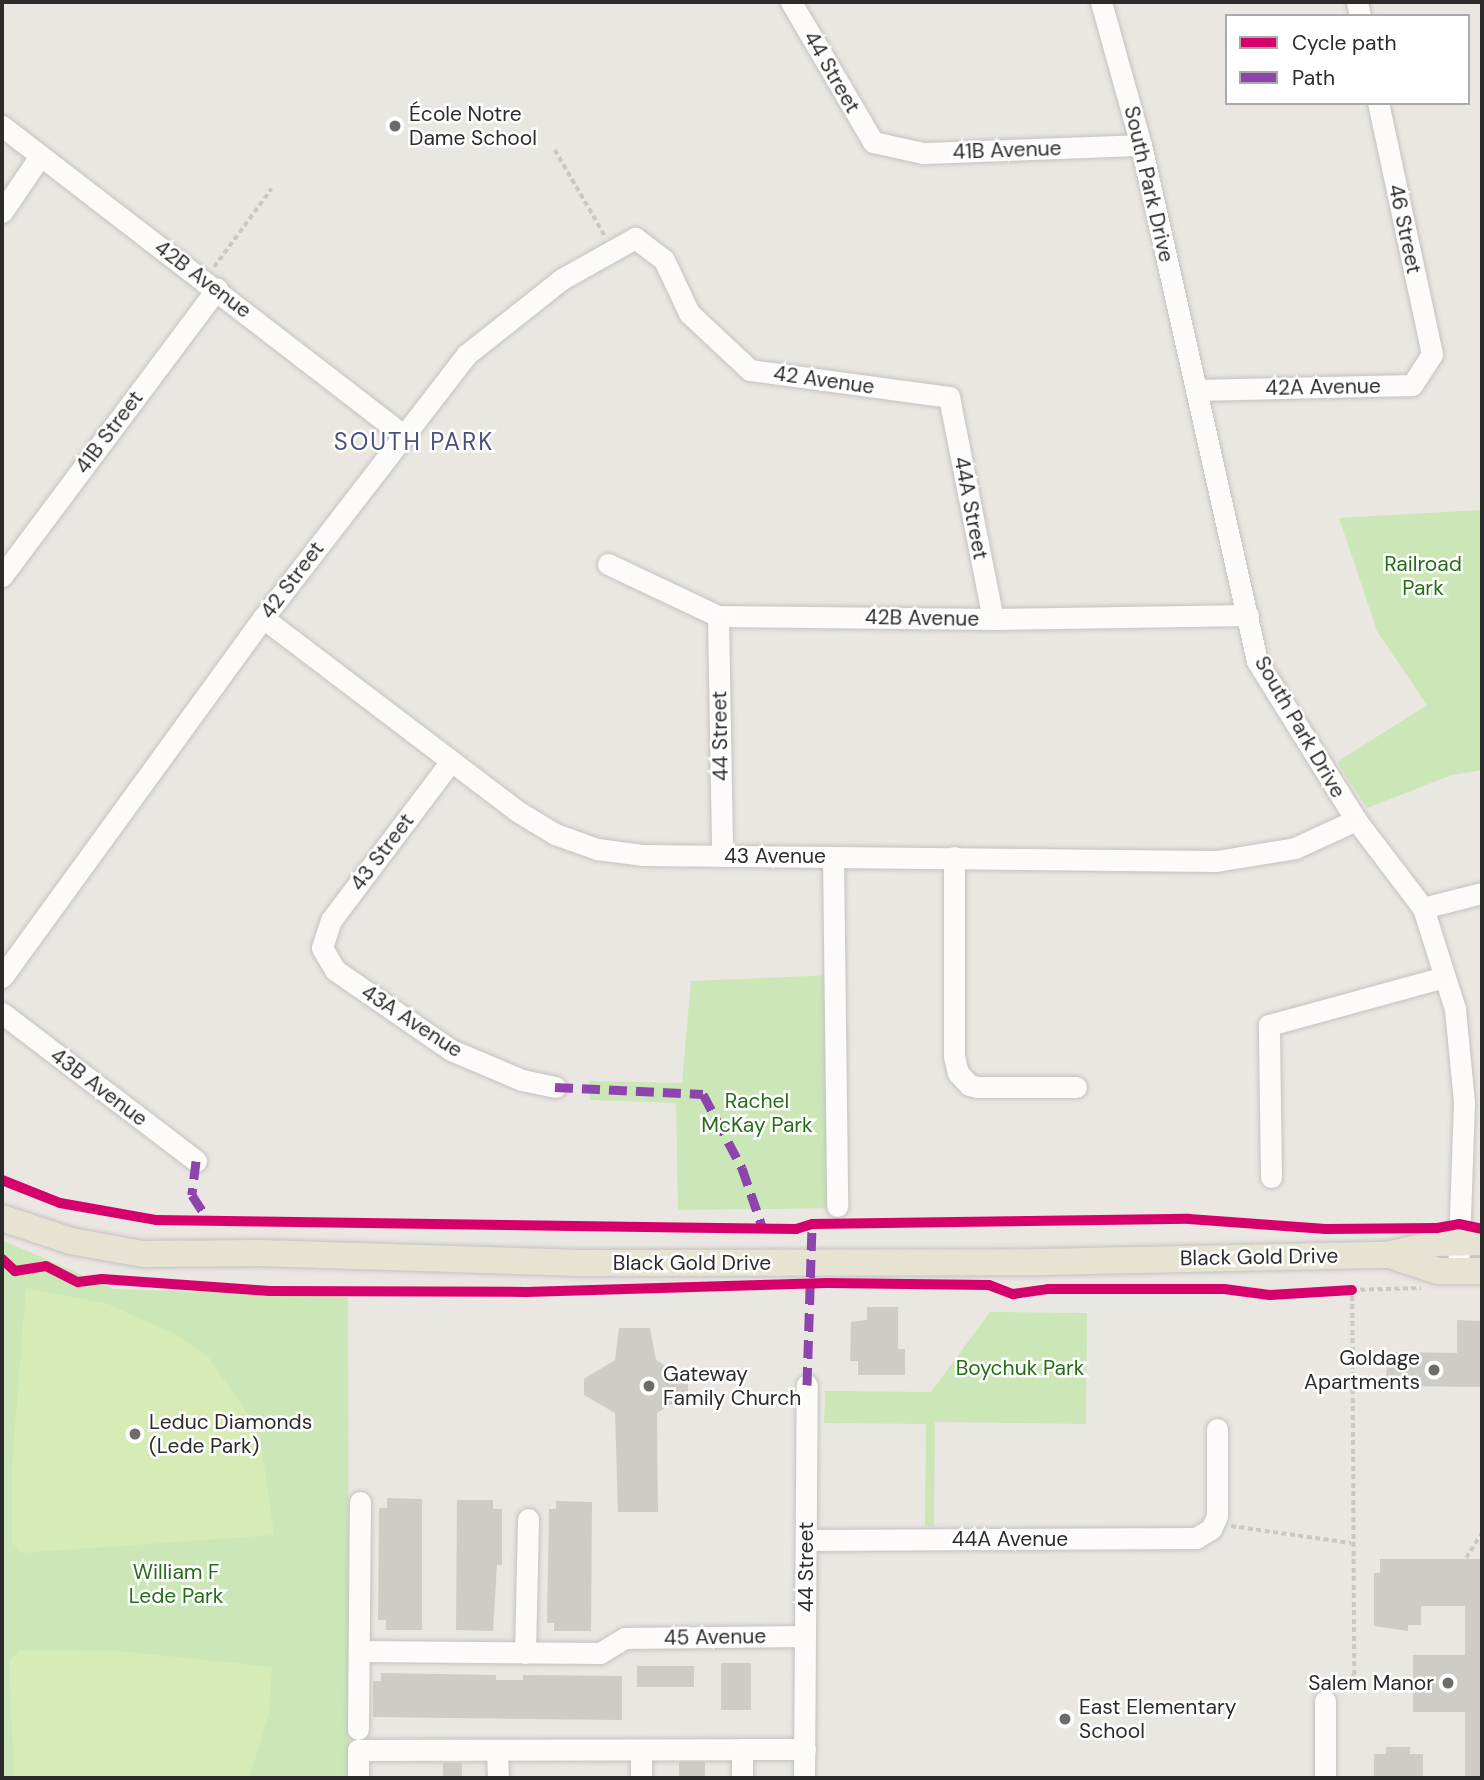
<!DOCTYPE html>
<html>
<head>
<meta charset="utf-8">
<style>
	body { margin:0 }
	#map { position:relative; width:1484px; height:1780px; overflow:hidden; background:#eae6e1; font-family:"DM Sans",sans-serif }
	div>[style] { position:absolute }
	.green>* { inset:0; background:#cbe7b8 }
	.pitch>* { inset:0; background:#d6ebb6 }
	.building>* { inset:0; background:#cfccc8; transform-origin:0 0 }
	.path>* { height:3.5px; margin-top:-1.75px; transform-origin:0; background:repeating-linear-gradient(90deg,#c8c8c7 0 5px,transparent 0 8.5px) }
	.roads { filter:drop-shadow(0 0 2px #c3c2c2) drop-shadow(0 0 2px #c3c2c2) }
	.minor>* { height:21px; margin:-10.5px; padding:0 10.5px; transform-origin:10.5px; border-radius:10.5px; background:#fcfbfa }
	.major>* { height:26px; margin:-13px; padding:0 13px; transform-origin:13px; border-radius:13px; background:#e7e3d3 }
	.quiet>* { height:9px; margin-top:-4.5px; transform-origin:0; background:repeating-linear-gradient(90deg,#8e44ad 0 18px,transparent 0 27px) }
	.cycleway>* { height:10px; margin:-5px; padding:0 5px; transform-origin:5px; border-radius:5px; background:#d6006c }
	.dots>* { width:19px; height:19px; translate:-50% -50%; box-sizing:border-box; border:4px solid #fff; border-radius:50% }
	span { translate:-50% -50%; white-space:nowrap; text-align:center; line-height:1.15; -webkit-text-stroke:5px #fff; paint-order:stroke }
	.street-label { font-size:21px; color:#2b2b2b }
	.poi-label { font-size:21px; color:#2b2b2b }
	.left { translate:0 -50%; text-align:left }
	.right { translate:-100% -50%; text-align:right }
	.park-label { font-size:21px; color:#276d17 }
	.quarter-label { font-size:24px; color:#49527f; letter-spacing:2px }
	.frame { position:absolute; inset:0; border:4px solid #2b2b2b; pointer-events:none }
	.legend { position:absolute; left:1225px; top:14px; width:245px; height:91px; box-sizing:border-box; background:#fff; border:2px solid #aaa; margin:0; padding:9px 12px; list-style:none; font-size:21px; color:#2b2b2b }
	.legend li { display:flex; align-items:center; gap:14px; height:35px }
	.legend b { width:35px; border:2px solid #aaa }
</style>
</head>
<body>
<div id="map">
	<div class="green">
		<i style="clip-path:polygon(1482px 510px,1482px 770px,1452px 775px,1367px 808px,1337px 762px,1427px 705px,1377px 631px,1339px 518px)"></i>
		<i style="clip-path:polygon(835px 975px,841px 1208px,678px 1210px,676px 1103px,590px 1100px,589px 1081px,682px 1083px,691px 981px)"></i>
		<i style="clip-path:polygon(2px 1240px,114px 1289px,348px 1297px,349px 1778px,2px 1778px)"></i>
		<i style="clip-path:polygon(990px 1312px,1087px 1313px,1086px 1424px,935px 1422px,934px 1526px,925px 1526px,926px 1424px,824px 1423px,825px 1391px,931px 1392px)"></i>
	</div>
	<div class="pitch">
		<i style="clip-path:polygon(26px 1288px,108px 1304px,177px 1335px,209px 1358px,250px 1417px,262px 1450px,274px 1535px,21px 1553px,12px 1542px,12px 1465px)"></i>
		<i style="clip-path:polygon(20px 1650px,119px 1651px,272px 1667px,269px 1714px,249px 1778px,14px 1778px,9px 1661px)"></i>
	</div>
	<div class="building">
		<i style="clip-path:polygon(867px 1307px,898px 1307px,898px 1349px,905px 1349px,905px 1375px,858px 1375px,858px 1361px,850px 1361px,851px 1322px,867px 1320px)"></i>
		<i style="clip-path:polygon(1457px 1320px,1482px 1321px,1482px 1387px,1386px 1386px,1387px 1352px,1457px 1353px)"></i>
		<i style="clip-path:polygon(619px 1328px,650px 1328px,656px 1360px,688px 1379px,688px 1394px,657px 1413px,658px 1512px,618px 1512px,615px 1413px,584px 1395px,584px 1379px,615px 1360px)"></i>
		<i style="clip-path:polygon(387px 1498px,422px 1499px,422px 1630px,386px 1630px,386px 1620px,378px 1620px,379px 1508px,387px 1508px)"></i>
		<i style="clip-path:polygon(457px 1500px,493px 1500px,493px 1509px,502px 1509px,502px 1565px,497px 1565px,493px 1631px,456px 1630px)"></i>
		<i style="clip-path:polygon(556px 1501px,592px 1502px,591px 1631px,554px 1631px,554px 1623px,547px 1623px,549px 1509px,556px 1509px)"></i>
		<i style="clip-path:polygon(1380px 1559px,1482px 1559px,1482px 1778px,1465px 1778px,1465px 1712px,1413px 1712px,1413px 1655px,1465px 1655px,1465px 1606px,1421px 1606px,1421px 1625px,1408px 1625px,1408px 1631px,1374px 1626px,1374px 1573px,1380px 1573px)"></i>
		<i style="left:721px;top:1663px;width:30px;height:47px"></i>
		<i style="left:637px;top:1666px;width:57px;height:21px"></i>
		<i style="clip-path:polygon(381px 1673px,496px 1675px,496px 1680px,523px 1680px,523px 1675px,622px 1676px,622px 1720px,373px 1717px,373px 1681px,381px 1681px)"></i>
		<i style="clip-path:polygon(1386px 1747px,1410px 1747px,1410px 1754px,1423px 1754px,1423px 1778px,1374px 1778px,1374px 1754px,1386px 1754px)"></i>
		<i style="left:679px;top:1762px;width:26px;height:16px"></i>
		<i style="left:443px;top:1763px;width:19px;height:13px"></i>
	</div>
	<div class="path">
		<i style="left:555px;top:150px;width:99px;rotate:59.8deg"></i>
		<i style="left:214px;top:267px;width:97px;rotate:-53.8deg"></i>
		<i style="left:1231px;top:1526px;width:121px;rotate:8.1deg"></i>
		<i style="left:1466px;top:1558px;width:31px;rotate:-58deg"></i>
		<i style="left:1341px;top:1692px;width:21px;rotate:-53deg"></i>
		<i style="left:1354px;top:1675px;width:385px;rotate:-90.3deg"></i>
		<i style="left:1352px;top:1290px;width:69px;rotate:-1.7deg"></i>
	</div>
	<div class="roads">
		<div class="minor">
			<i style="left:791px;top:2px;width:162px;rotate:59.6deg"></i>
			<i style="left:873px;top:142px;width:51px;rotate:12.4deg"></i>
			<i style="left:923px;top:153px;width:218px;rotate:-2.1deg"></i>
			<i style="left:1101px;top:2px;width:148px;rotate:74.4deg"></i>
			<i style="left:1141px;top:145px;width:529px;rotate:77.33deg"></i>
			<i style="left:1257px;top:661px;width:187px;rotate:58.1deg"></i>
			<i style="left:1356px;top:820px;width:111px;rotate:52.7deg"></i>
			<i style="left:1423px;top:908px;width:106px;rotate:72.4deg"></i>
			<i style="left:1455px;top:1009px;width:93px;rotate:84.5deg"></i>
			<i style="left:1464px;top:1102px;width:169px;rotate:92deg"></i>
			<i style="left:1357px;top:2px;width:14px;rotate:78deg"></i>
			<i style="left:2px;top:126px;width:505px;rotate:37.6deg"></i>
			<i style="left:2px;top:212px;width:68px;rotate:-55.8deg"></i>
			<i style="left:1196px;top:390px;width:216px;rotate:-1.3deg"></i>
			<i style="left:1412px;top:385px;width:37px;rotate:-57deg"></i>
			<i style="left:1432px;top:354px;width:257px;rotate:-102.1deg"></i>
			<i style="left:608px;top:564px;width:122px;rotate:25.3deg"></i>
			<i style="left:718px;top:616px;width:275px;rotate:0.6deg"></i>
			<i style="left:993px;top:619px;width:255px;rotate:-0.9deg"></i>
			<i style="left:2px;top:576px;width:359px;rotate:-53.2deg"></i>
			<i style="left:718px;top:616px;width:240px;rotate:89deg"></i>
			<i style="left:263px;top:618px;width:319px;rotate:37.2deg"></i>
			<i style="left:517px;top:811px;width:44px;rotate:31.2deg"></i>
			<i style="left:555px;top:834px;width:45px;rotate:19.7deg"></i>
			<i style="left:597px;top:849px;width:45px;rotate:7.6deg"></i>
			<i style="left:642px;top:855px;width:574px;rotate:0.6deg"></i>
			<i style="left:1216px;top:861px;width:80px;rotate:-9.3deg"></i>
			<i style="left:1295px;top:848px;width:67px;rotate:-24.7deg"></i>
			<i style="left:451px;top:761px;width:199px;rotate:127deg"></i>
			<i style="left:331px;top:920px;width:29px;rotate:108deg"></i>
			<i style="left:322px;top:948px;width:26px;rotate:59deg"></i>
			<i style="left:335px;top:970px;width:141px;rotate:34.6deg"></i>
			<i style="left:451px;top:1050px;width:77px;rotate:22.9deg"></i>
			<i style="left:522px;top:1080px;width:34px;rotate:12deg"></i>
			<i style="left:833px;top:857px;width:349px;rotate:89.3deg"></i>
			<i style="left:954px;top:857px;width:199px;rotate:90deg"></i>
			<i style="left:954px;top:1056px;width:17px;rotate:77deg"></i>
			<i style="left:958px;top:1073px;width:16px;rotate:47deg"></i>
			<i style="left:969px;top:1085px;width:9px;rotate:13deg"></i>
			<i style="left:978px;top:1087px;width:98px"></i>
			<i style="left:1423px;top:908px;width:61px;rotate:-14.3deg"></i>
			<i style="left:2px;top:977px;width:444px;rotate:-54deg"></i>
			<i style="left:263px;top:618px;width:332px;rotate:-52.3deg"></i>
			<i style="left:466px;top:355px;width:122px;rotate:-38.4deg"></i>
			<i style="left:562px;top:279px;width:84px;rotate:-29.3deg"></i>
			<i style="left:635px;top:238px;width:36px;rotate:37deg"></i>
			<i style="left:664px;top:260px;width:59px;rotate:64.7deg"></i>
			<i style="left:689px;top:313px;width:83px;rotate:43.1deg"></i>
			<i style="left:750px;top:370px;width:201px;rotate:7.7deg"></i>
			<i style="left:949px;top:397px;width:226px;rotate:78.8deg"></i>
			<i style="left:2px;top:1013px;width:244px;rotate:37.3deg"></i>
			<i style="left:1271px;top:1177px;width:152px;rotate:-90.8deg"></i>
			<i style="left:1269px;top:1025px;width:182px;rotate:-15.3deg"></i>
			<i style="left:806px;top:1540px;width:390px;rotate:-0.3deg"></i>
			<i style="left:1196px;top:1538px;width:17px;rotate:-31deg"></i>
			<i style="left:1211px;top:1529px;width:14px;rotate:-65deg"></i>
			<i style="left:1217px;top:1516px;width:87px;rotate:-90deg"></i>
			<i style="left:359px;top:1651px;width:241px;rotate:0.5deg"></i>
			<i style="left:600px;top:1653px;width:29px;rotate:-31deg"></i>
			<i style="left:625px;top:1638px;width:180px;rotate:-0.6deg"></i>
			<i style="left:525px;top:1653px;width:134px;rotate:-88.7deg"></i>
			<i style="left:358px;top:1729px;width:227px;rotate:-89.5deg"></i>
			<i style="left:497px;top:1750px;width:28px;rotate:88deg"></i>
			<i style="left:358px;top:1778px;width:28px;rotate:-90deg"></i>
			<i style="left:358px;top:1750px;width:384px;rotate:-0.1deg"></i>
			<i style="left:641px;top:1778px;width:28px;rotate:-90deg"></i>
			<i style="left:742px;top:1778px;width:29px;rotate:-90deg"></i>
			<i style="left:742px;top:1749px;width:63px"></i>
			<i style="left:804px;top:1778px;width:393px;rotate:-89.6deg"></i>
			<i style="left:1325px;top:1778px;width:77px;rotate:-90deg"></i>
		</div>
		<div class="major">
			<i style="left:2px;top:1218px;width:73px;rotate:18.4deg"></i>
			<i style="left:71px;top:1241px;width:73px;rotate:10.2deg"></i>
			<i style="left:143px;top:1254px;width:117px;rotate:-0.5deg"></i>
			<i style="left:260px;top:1253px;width:314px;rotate:1.8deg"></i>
			<i style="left:574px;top:1263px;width:467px;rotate:-0.1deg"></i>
			<i style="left:1041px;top:1262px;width:346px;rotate:-1.2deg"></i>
			<i style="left:1387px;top:1255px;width:50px;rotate:-13.8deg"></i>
			<i style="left:1436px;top:1243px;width:46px;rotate:-1.2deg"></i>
			<i style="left:1389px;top:1255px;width:52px;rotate:18.1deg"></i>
			<i style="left:1438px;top:1271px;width:44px"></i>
		</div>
	</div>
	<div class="quiet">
		<i style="left:555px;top:1087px;width:148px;rotate:2.7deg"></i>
		<i style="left:703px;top:1094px;width:84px;rotate:62.2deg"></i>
		<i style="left:742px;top:1168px;width:65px;rotate:71deg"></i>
		<i style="left:196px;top:1161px;width:34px;rotate:97deg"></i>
		<i style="left:192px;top:1195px;width:31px;rotate:57deg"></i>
		<i style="left:807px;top:1385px;width:161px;rotate:-88.2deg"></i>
	</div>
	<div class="cycleway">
		<i style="left:2px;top:1180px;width:62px;rotate:21.6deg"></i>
		<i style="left:60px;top:1203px;width:97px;rotate:10deg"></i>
		<i style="left:156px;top:1220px;width:640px;rotate:0.81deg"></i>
		<i style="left:796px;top:1229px;width:17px;rotate:-17deg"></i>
		<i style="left:812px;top:1224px;width:377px;rotate:-0.8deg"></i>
		<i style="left:1189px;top:1219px;width:137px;rotate:4.2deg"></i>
		<i style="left:1326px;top:1229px;width:111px;rotate:-0.5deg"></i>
		<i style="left:1437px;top:1228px;width:22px;rotate:-10deg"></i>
		<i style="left:1459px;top:1224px;width:24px;rotate:12deg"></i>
		<i style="left:2px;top:1259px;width:18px;rotate:43deg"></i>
		<i style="left:15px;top:1271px;width:31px;rotate:-9deg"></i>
		<i style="left:46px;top:1266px;width:36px;rotate:27deg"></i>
		<i style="left:78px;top:1282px;width:24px;rotate:-7deg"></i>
		<i style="left:102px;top:1279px;width:168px;rotate:4.1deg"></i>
		<i style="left:270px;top:1291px;width:256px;rotate:0.2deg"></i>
		<i style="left:526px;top:1292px;width:301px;rotate:-1.7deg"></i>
		<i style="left:827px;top:1283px;width:162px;rotate:0.7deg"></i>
		<i style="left:989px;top:1285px;width:26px;rotate:21deg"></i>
		<i style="left:1013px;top:1294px;width:35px;rotate:-8deg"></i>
		<i style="left:1048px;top:1289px;width:176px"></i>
		<i style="left:1224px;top:1289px;width:46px;rotate:7.4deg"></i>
		<i style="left:1270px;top:1295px;width:82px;rotate:-3.5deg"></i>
	</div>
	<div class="dots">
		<i style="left:395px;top:126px;background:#6e6c6b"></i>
		<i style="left:1434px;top:1370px;background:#6e6c6b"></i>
		<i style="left:649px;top:1386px;background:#6e6c6b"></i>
		<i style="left:135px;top:1434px;background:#6e6c6b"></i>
		<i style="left:1448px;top:1683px;background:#6e6c6b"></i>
		<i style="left:1065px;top:1719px;background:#6e6c6b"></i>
	</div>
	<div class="street-label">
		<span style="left:832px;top:72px;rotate:60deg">44 Street</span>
		<span style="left:1007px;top:150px;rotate:-2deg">41B Avenue</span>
		<span style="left:1149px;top:184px;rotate:77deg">South Park Drive</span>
		<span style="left:1405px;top:229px;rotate:78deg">46 Street</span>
		<span style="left:203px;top:279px;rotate:37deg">42B Avenue</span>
		<span style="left:824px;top:380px;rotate:8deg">42 Avenue</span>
		<span style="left:1323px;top:387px;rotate:-1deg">42A Avenue</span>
		<span style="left:109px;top:432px;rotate:-53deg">41B Street</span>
		<span style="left:971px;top:508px;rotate:79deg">44A Street</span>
		<span style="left:292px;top:580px;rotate:-53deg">42 Street</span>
		<span style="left:922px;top:618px;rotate:1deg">42B Avenue</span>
		<span style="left:1300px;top:727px;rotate:60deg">South Park Drive</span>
		<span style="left:720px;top:736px;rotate:-91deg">44 Street</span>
		<span style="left:382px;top:852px;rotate:-53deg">43 Street</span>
		<span style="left:775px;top:856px">43 Avenue</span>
		<span style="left:412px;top:1021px;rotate:33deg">43A Avenue</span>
		<span style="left:99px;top:1087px;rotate:37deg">43B Avenue</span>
		<span style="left:1259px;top:1257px;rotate:-1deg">Black Gold Drive</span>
		<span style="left:692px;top:1263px">Black Gold Drive</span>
		<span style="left:1010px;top:1539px">44A Avenue</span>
		<span style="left:806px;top:1567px;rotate:-90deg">44 Street</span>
		<span style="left:715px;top:1637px;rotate:-1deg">45 Avenue</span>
	</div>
	<div class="poi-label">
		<span class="left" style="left:409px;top:126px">École Notre<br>Dame School</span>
		<span class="right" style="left:1420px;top:1370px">Goldage<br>Apartments</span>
		<span class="left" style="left:663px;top:1386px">Gateway<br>Family Church</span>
		<span class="left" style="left:149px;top:1434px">Leduc Diamonds<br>(Lede Park)</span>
		<span class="right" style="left:1434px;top:1683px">Salem Manor</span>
		<span class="left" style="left:1079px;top:1719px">East Elementary<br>School</span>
	</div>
	<div class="park-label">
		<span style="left:1423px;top:576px">Railroad<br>Park</span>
		<span style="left:757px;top:1113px">Rachel<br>McKay Park</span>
		<span style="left:1020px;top:1368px">Boychuk Park</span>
		<span style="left:176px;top:1584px">William F<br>Lede Park</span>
	</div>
	<div class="quarter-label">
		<span style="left:414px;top:442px">SOUTH PARK</span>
	</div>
	<div class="frame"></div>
	<ul class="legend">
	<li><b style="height:9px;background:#d6006c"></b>Cycle path</li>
	<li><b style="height:9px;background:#8e44ad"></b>Path</li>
	</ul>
</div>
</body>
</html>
